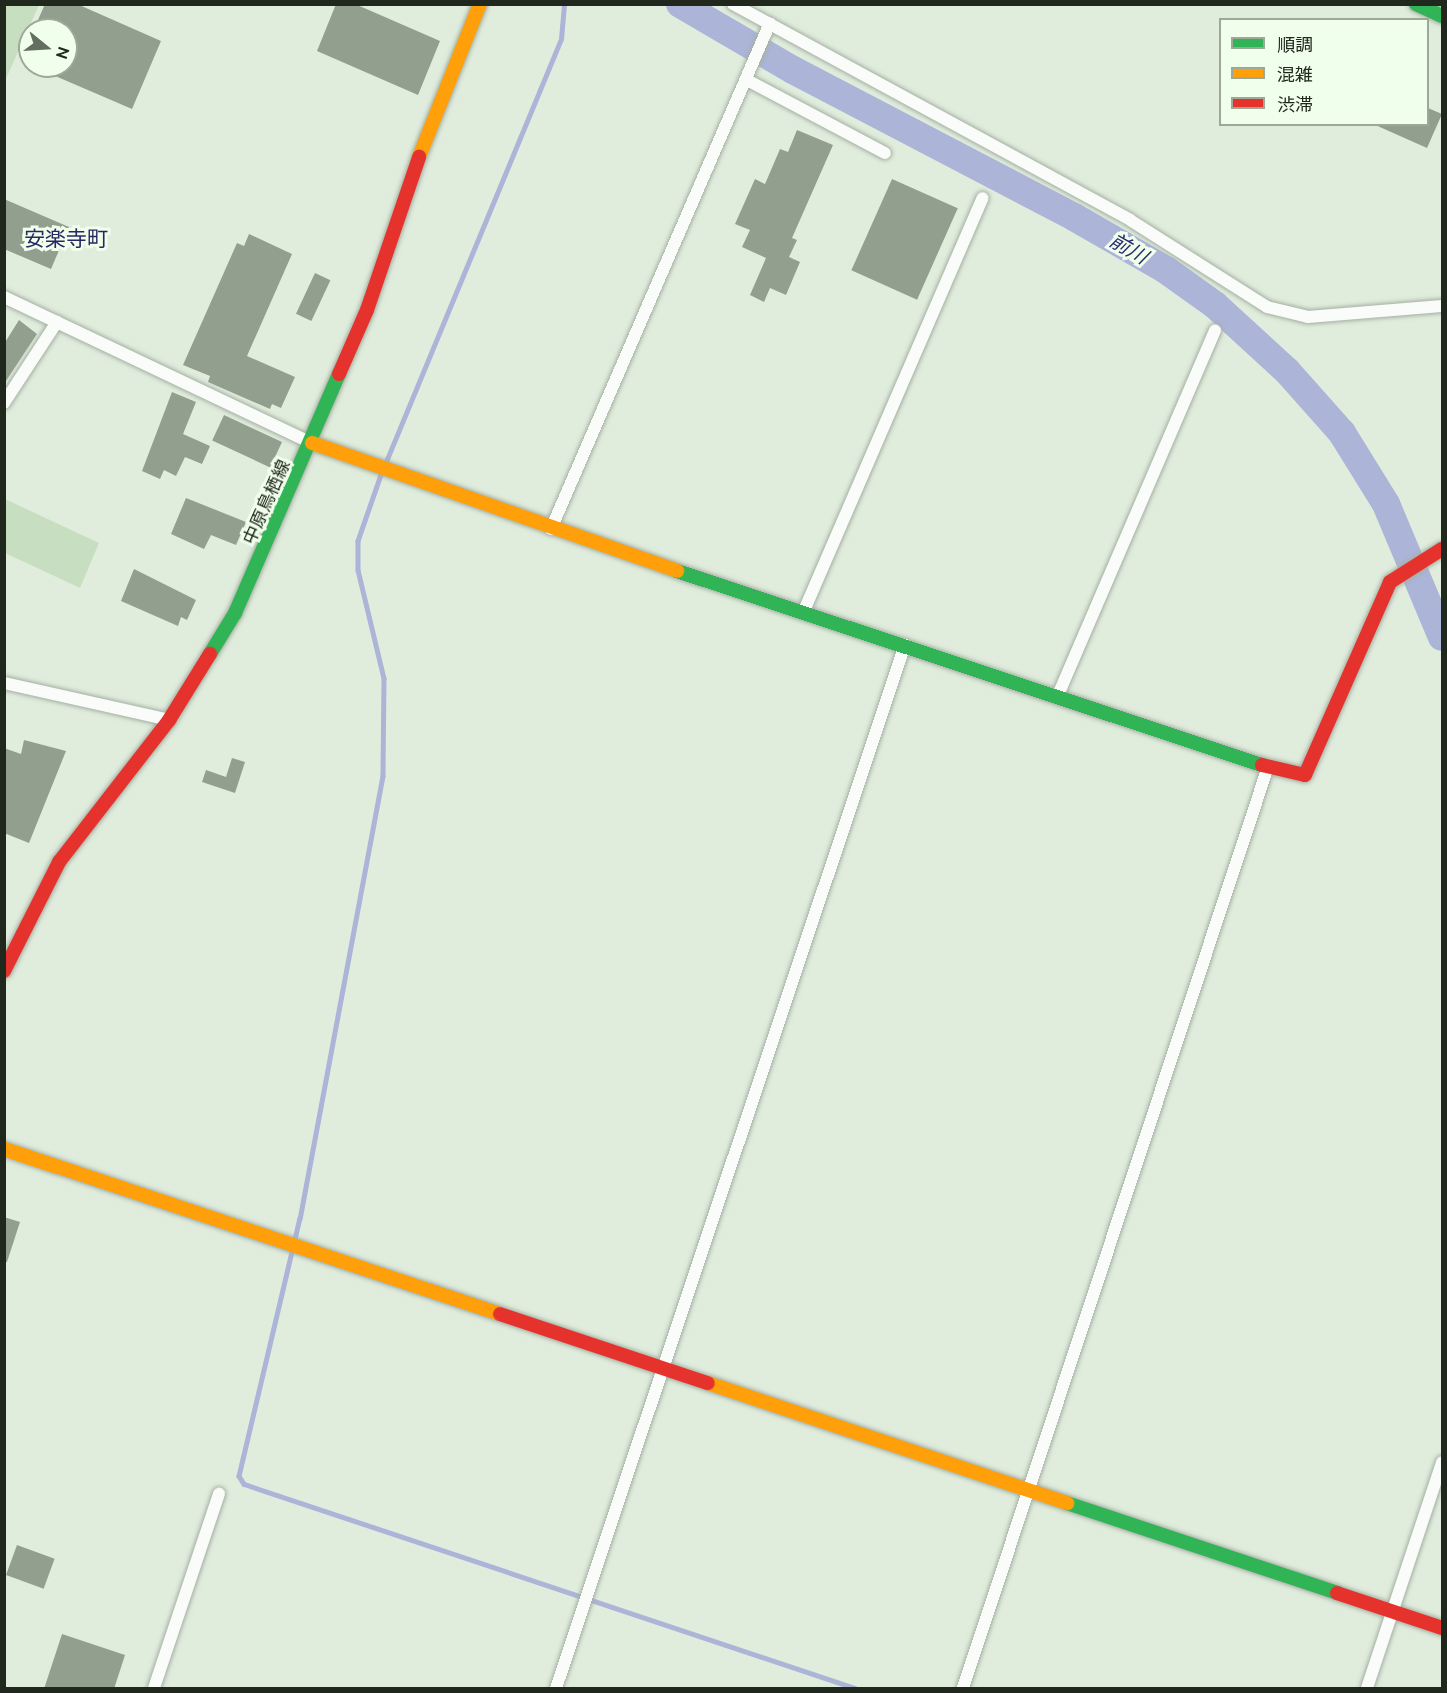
<!DOCTYPE html>
<html>
<head>
<meta charset="utf-8">
<style>
	body { margin:0 }
	#map { position:relative; width:1447px; height:1693px; overflow:hidden; background:#e0eddd; font-family:Ubuntu,"Noto Sans JP",sans-serif }
	div>[style] { position:absolute }
	.green>* { inset:0; background:#c7dfc0 }
	.stream>* { height:4.5px; margin:-2.25px; padding:0 2.25px; transform-origin:2.25px; border-radius:2.25px; background:#acb4d8 }
	.river>* { height:28px; margin:-14px; padding:0 14px; transform-origin:14px; border-radius:14px; background:#acb4d8 }
	.building>* { inset:0; background:#929f8e; transform-origin:0 0 }
	.roads { filter:drop-shadow(0 0 2px #a5afa3) drop-shadow(0 0 2px #a5afa3) }
	.street>* { height:12px; margin:-6px; padding:0 6px; transform-origin:6px; border-radius:6px; background:#fafcfa }
	.fast>* { height:14px; margin:-7px; padding:0 7px; transform-origin:7px; border-radius:7px; background:#30b455 }
	.slow>* { height:14px; margin:-7px; padding:0 7px; transform-origin:7px; border-radius:7px; background:#ff9f0a }
	.jam>* { height:14px; margin:-7px; padding:0 7px; transform-origin:7px; border-radius:7px; background:#e5322d }
	span { translate:-50% -50%; white-space:nowrap; text-align:center; line-height:1.15; -webkit-text-stroke:6px #f0feec; paint-order:stroke }
	.street-label { font-size:18px; color:#20281d }
	.water-label { font-size:20px; color:#2c2b70; font-style:italic }
	.quarter-label { font-size:21px; color:#272761 }
	.frame { position:absolute; inset:0; border:6px solid #20281d; pointer-events:none }
	.legend { position:absolute; left:1219px; top:18px; width:210px; height:108px; box-sizing:border-box; background:#f0feec; border:2px solid #9da899; margin:0; padding:8px 10px; list-style:none; font-size:18px; color:#20281d }
	.legend li { display:flex; align-items:center; gap:12px; height:30px }
	.legend b { width:30px; border:2px solid #9da899 }
	.north { position:absolute; left:18px; top:18px; width:60px; height:60px; box-sizing:border-box; background:#f0feec; border:2px solid #9da899; border-radius:50%; rotate:108deg; font-size:16px; font-weight:700; line-height:24px; text-align:center; color:#20281d }
	.north::after { content:''; display:block; margin:auto; width:21px; height:27px; background:#636d60; clip-path:polygon(50% 0,100% 100%,50% 72%,0 100%) }
</style>
</head>
<body>
<div id="map">
	<div class="green">
		<i style="clip-path:polygon(5px 4px,39px 5px,5px 81px,4px 5px)"></i>
		<i style="clip-path:polygon(5px 499px,99px 543px,80px 588px,5px 553px)"></i>
	</div>
	<div class="stream">
		<i style="left:385px;top:464px;width:460px;rotate:-67.5deg"></i>
		<i style="left:561px;top:39px;width:35px;rotate:-85deg"></i>
		<i style="left:382px;top:472px;width:73px;rotate:109.2deg"></i>
		<i style="left:358px;top:541px;width:29px;rotate:90deg"></i>
		<i style="left:358px;top:570px;width:111px;rotate:76.5deg"></i>
		<i style="left:384px;top:678px;width:98px;rotate:90.6deg"></i>
		<i style="left:383px;top:776px;width:450px;rotate:100.6deg"></i>
		<i style="left:300px;top:1218px;width:265px;rotate:103.3deg"></i>
		<i style="left:239px;top:1476px;width:9px;rotate:58deg"></i>
		<i style="left:244px;top:1484px;width:644px;rotate:18.46deg"></i>
	</div>
	<div class="river">
		<i style="left:680px;top:4px;width:131px;rotate:30.3deg"></i>
		<i style="left:793px;top:70px;width:317px;rotate:27.6deg"></i>
		<i style="left:1074px;top:217px;width:106px;rotate:29.9deg"></i>
		<i style="left:1166px;top:270px;width:60px;rotate:35.5deg"></i>
		<i style="left:1215px;top:305px;width:98px;rotate:42.5deg"></i>
		<i style="left:1287px;top:371px;width:83px;rotate:48.4deg"></i>
		<i style="left:1342px;top:433px;width:84px;rotate:58.2deg"></i>
		<i style="left:1386px;top:504px;width:144px;rotate:67.2deg"></i>
	</div>
	<div class="building">
		<i style="clip-path:polygon(45px 4px,77px 4px,161px 41px,132px 109px,32px 66px,66px 66px,66px 30px,38px 20px)"></i>
		<i style="clip-path:polygon(336px 4px,355px 4px,440px 41px,418px 95px,317px 51px)"></i>
		<i style="clip-path:polygon(1428px 108px,1442px 114px,1427px 148px,1373px 124px,1428px 124px)"></i>
		<i style="clip-path:polygon(797px 130px,833px 145px,792px 238px,797px 240px,789px 257px,800px 262px,786px 295px,770px 288px,764px 302px,750px 295px,766px 258px,742px 247px,750px 230px,735px 224px,755px 179px,765px 184px,780px 149px,788px 152px)"></i>
		<i style="left:892px;top:179px;width:72px;height:100px;rotate:24deg"></i>
		<i style="clip-path:polygon(4px 199px,69px 227px,51px 269px,4px 249px)"></i>
		<i style="clip-path:polygon(249px 234px,292px 254px,247px 356px,295px 377px,281px 408px,272px 404px,270px 409px,208px 382px,210px 376px,183px 365px,237px 243px,244px 246px)"></i>
		<i style="left:315px;top:273px;width:17px;height:45px;rotate:25deg"></i>
		<i style="clip-path:polygon(19px 320px,37px 334px,4px 384px,4px 344px)"></i>
		<i style="clip-path:polygon(172px 392px,196px 402px,183px 434px,210px 446px,202px 464px,185px 457px,176px 476px,164px 470px,160px 479px,142px 471px)"></i>
		<i style="left:224px;top:415px;width:64px;height:28px;rotate:25deg"></i>
		<i style="clip-path:polygon(186px 498px,246px 522px,236px 545px,211px 535px,204px 549px,171px 534px)"></i>
		<i style="clip-path:polygon(134px 569px,196px 600px,187px 620px,181px 617px,178px 626px,121px 601px)"></i>
		<i style="clip-path:polygon(24px 740px,66px 751px,29px 843px,4px 833px,4px 748px,21px 754px)"></i>
		<i style="clip-path:polygon(232px 758px,245px 762px,235px 793px,202px 782px,206px 770px,226px 777px)"></i>
		<i style="clip-path:polygon(4px 1217px,20px 1222px,7px 1262px,4px 1262px)"></i>
		<i style="left:17px;top:1545px;width:40px;height:32px;rotate:20deg"></i>
		<i style="clip-path:polygon(62px 1634px,125px 1655px,114px 1689px,44px 1689px)"></i>
	</div>
	<div class="roads">
		<div class="street">
			<i style="left:733px;top:4px;width:452px;rotate:28.5deg"></i>
			<i style="left:1130px;top:220px;width:162px;rotate:32.4deg"></i>
			<i style="left:1267px;top:307px;width:42px;rotate:13.7deg"></i>
			<i style="left:1308px;top:317px;width:134px;rotate:-4.7deg"></i>
			<i style="left:747px;top:80px;width:156px;rotate:27.9deg"></i>
			<i style="left:4px;top:297px;width:341px;rotate:25.4deg"></i>
			<i style="left:4px;top:403px;width:97px;rotate:-56.8deg"></i>
			<i style="left:551px;top:529px;width:551px;rotate:-66.6deg"></i>
			<i style="left:803px;top:613px;width:452px;rotate:-66.6deg"></i>
			<i style="left:4px;top:683px;width:169px;rotate:12.6deg"></i>
			<i style="left:1058px;top:695px;width:397px;rotate:-66.7deg"></i>
			<i style="left:154px;top:1688px;width:205px;rotate:-71.5deg"></i>
			<i style="left:556px;top:1688px;width:1100px;rotate:-71.5deg"></i>
			<i style="left:963px;top:1688px;width:970px;rotate:-71.68deg"></i>
			<i style="left:1367px;top:1688px;width:238px;rotate:-71.6deg"></i>
		</div>
		<div class="fast">
			<i style="left:1416px;top:4px;width:29px;rotate:25deg"></i>
			<i style="left:677px;top:571px;width:616px;rotate:18.35deg"></i>
			<i style="left:210px;top:654px;width:48px;rotate:-58.6deg"></i>
			<i style="left:235px;top:613px;width:261px;rotate:-66.5deg"></i>
			<i style="left:1067px;top:1503px;width:285px;rotate:18.4deg"></i>
		</div>
		<div class="slow">
			<i style="left:419px;top:157px;width:165px;rotate:-68.3deg"></i>
			<i style="left:312px;top:443px;width:387px;rotate:19.3deg"></i>
			<i style="left:4px;top:1149px;width:523px;rotate:18.4deg"></i>
			<i style="left:708px;top:1383px;width:379px;rotate:18.5deg"></i>
		</div>
		<div class="jam">
			<i style="left:339px;top:374px;width:70px;rotate:-66.4deg"></i>
			<i style="left:367px;top:310px;width:162px;rotate:-71.2deg"></i>
			<i style="left:1262px;top:765px;width:44px;rotate:13.1deg"></i>
			<i style="left:1305px;top:775px;width:211px;rotate:-66.2deg"></i>
			<i style="left:1390px;top:582px;width:62px;rotate:-32.4deg"></i>
			<i style="left:4px;top:971px;width:122px;rotate:-63.2deg"></i>
			<i style="left:59px;top:862px;width:180px;rotate:-52.2deg"></i>
			<i style="left:169px;top:720px;width:78px;rotate:-58.2deg"></i>
			<i style="left:500px;top:1314px;width:219px;rotate:18.4deg"></i>
			<i style="left:1337px;top:1593px;width:111px;rotate:18.4deg"></i>
		</div>
	</div>
	<div class="street-label">
		<span style="left:266px;top:502px;rotate:-66deg">中原鳥栖線</span>
	</div>
	<div class="water-label">
		<span style="left:1129px;top:248px;rotate:30deg">前川</span>
	</div>
	<div class="quarter-label">
		<span style="left:66px;top:238px">安楽寺町</span>
	</div>
	<div class="frame"></div>
	<ul class="legend">
	<li><b style="height:8px;background:#30b455"></b>順調</li>
	<li><b style="height:8px;background:#ff9f0a"></b>混雑</li>
	<li><b style="height:8px;background:#e5322d"></b>渋滞</li>
	</ul>
	<div class="north">N</div>
</div>
</body>
</html>
